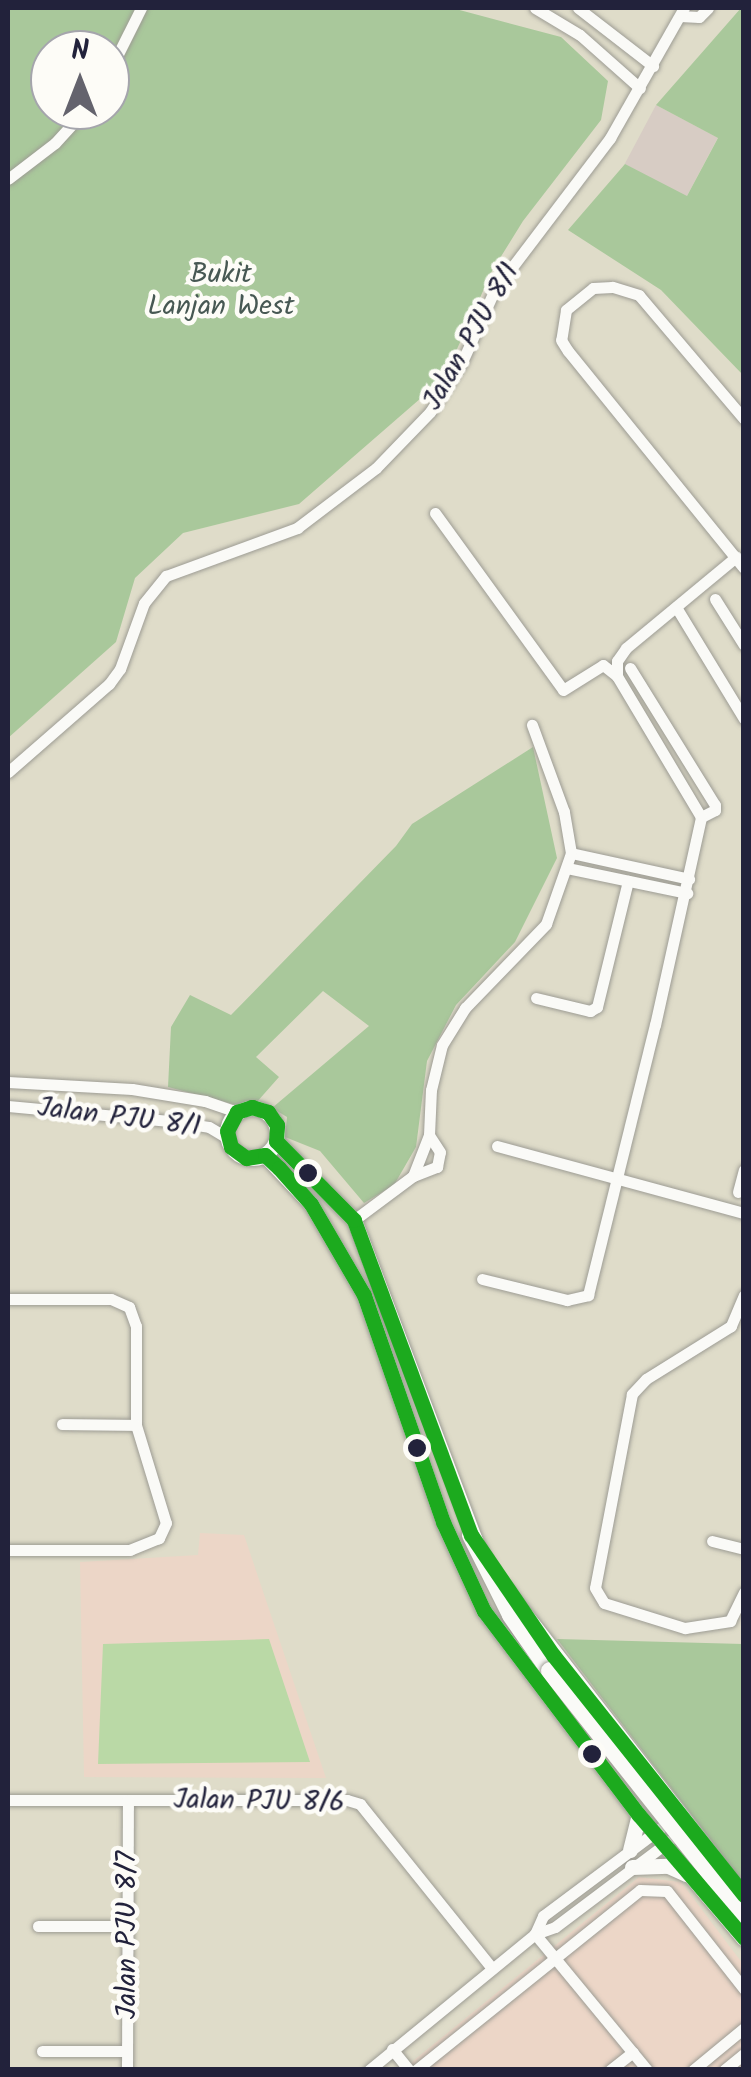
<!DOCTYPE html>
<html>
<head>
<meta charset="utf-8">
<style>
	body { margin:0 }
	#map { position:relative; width:751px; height:2077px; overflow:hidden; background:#dfdcc9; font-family:Kalam,sans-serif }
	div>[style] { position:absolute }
	.built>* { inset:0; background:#ecd6c7 }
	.industrial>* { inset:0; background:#d7ccc4; transform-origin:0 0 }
	.green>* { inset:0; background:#bad9a6 }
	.forest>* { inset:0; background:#a9c89b }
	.roads { filter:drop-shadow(0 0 2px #9d9c94) drop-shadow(0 0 2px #9d9c94) }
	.minor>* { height:11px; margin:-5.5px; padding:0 5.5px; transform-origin:5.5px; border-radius:5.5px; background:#fafaf7 }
	.major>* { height:15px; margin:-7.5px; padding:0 7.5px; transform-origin:7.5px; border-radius:7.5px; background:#fafaf7 }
	.major>.ring { margin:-7.5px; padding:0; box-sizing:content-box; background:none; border:15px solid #fafaf7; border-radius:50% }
	.highway>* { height:18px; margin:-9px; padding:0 9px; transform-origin:9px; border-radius:9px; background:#fafaf7 }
	.bridges { filter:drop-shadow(0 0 2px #9d9c94) drop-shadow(0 0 2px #9d9c94) }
	.highway-bridge>* { height:18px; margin:-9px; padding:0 9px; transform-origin:9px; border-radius:9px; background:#fafaf7 }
	.bus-1>* { height:15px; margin:-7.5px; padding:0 7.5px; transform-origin:7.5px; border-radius:7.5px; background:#1caa1e }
	.dots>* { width:28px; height:28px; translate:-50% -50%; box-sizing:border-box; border:5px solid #fdfcf7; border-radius:50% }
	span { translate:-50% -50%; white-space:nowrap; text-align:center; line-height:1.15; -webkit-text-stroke:9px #fdfcf7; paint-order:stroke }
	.park-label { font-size:28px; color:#475853 }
	.street-label { font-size:28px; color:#22223b }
	.frame { position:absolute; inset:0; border:10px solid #22223b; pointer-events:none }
	.north { position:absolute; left:30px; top:30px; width:100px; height:100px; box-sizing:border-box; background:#fdfcf7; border:2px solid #a5a5ac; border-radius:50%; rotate:0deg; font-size:28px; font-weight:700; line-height:40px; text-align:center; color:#22223b }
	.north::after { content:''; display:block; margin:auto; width:35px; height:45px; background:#64636d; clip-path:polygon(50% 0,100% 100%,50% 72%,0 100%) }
</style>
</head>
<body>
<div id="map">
	<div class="built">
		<i style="clip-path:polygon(200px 1533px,244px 1535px,326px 1778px,84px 1777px,80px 1562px,198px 1555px)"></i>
		<i style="clip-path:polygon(639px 1877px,681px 1882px,743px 1964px,743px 2069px,402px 2070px)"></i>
	</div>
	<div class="industrial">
		<i style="left:656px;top:105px;width:70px;height:67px;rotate:28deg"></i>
	</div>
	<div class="green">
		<i style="clip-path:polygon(269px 1639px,310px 1762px,98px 1764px,103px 1644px)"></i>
	</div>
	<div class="forest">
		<i style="clip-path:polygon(evenodd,8px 8px,452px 8px,561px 37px,608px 81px,601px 120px,523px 221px,492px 271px,444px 378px,299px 504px,183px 533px,135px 578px,116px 642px,8px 738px,8px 8px,50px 50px,110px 50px,110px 110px,50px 110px,50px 50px)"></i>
		<i style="clip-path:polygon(741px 8px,744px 8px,743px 375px,661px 290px,568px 230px,625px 164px,687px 196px,718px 138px,656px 105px)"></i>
		<i style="clip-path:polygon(533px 747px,557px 858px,515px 942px,456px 1005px,427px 1061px,416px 1147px,394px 1185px,364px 1203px,320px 1151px,285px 1137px,287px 1117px,272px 1108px,369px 1026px,323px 991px,256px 1057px,279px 1077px,256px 1103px,237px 1105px,168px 1087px,171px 1027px,190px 995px,231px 1015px,396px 846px,412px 824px)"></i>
		<i style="clip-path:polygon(557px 1639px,743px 1644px,743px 1882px)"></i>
	</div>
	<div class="roads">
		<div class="minor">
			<i style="left:535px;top:8px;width:52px;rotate:31deg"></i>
			<i style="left:580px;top:35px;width:80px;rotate:41.5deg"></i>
			<i style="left:578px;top:8px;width:95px;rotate:37.7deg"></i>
			<i style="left:680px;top:16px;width:19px;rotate:3deg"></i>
			<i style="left:699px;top:17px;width:13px;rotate:-45deg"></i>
			<i style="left:110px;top:70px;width:69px;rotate:-63.4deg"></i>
			<i style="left:8px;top:179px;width:59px;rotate:-37.5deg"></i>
			<i style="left:55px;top:143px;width:45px;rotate:-47.7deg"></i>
			<i style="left:744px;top:419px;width:162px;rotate:-130.3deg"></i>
			<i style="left:639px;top:295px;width:28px;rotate:-163deg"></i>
			<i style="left:612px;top:287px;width:19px;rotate:177deg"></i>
			<i style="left:593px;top:288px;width:35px;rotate:141deg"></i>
			<i style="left:566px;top:310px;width:30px;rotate:99deg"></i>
			<i style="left:561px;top:340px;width:13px;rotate:58deg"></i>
			<i style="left:568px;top:351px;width:279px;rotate:51deg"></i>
			<i style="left:435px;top:513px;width:218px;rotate:54.1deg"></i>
			<i style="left:563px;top:690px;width:47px;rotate:-32deg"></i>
			<i style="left:603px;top:665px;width:18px;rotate:38deg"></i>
			<i style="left:715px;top:599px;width:54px;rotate:57.8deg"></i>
			<i style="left:676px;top:607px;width:131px;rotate:58.7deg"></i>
			<i style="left:630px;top:668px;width:161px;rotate:58.2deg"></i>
			<i style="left:715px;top:805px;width:5px;rotate:90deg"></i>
			<i style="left:715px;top:810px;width:16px;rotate:153deg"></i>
			<i style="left:8px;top:772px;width:134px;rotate:-41.1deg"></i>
			<i style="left:109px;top:684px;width:19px;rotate:-54deg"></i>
			<i style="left:120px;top:669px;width:70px;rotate:-70deg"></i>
			<i style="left:144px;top:603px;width:35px;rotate:-51deg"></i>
			<i style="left:166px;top:576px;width:140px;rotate:-20.1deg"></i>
			<i style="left:297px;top:528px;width:99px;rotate:-37.2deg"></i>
			<i style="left:376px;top:468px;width:78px;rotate:-46deg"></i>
			<i style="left:430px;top:412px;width:59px;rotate:-57.4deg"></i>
			<i style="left:462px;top:362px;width:78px;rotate:-65.7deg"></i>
			<i style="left:494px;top:291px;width:192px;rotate:-52.8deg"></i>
			<i style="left:610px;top:138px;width:150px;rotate:-60.4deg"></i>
			<i style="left:571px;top:853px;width:121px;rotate:12.4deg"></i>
			<i style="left:567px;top:868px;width:123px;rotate:11.8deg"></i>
			<i style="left:536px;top:998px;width:56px;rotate:13.5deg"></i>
			<i style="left:590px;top:1011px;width:8px;rotate:-30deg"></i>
			<i style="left:597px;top:1007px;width:130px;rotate:-76.2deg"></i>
			<i style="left:8px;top:1082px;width:124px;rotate:3.2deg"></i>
			<i style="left:132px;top:1089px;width:74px;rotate:9.3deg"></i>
			<i style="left:205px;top:1101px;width:34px;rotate:19deg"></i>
			<i style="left:8px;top:1106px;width:162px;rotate:5.3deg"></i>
			<i style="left:169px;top:1121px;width:40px;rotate:8.5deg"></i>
			<i style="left:209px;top:1127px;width:21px;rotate:31deg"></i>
			<i style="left:497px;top:1146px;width:256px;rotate:15.2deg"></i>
			<i style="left:413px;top:1176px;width:44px;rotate:-68.7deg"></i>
			<i style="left:429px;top:1135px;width:45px;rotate:-87.5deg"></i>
			<i style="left:431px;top:1090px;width:46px;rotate:-76.3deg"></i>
			<i style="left:442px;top:1045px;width:44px;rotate:-58.1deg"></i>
			<i style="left:465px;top:1008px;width:117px;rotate:-46deg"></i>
			<i style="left:546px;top:924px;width:75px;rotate:-70.6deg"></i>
			<i style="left:571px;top:853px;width:42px;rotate:-99.7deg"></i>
			<i style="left:564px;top:812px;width:93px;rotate:-110.2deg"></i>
			<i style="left:738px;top:1192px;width:23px;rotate:-75deg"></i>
			<i style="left:354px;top:1220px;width:74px;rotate:-36.7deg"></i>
			<i style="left:413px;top:1176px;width:26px;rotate:-21deg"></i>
			<i style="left:437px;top:1167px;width:15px;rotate:-79deg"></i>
			<i style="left:440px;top:1152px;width:20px;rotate:-123deg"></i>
			<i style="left:482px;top:1279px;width:88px;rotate:13.9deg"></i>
			<i style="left:567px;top:1300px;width:22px;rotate:-13deg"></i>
			<i style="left:588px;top:1295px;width:278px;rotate:-76.1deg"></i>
			<i style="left:655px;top:1025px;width:213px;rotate:-77.5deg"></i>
			<i style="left:701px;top:817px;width:164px;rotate:-120.8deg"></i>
			<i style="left:617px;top:676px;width:15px;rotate:-90deg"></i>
			<i style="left:617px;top:661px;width:16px;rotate:-55deg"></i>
			<i style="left:626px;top:648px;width:143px;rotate:-39.6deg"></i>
			<i style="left:744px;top:1295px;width:34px;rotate:113deg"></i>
			<i style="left:731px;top:1326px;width:100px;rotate:148.1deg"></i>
			<i style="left:646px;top:1379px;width:21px;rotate:133deg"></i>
			<i style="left:632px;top:1394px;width:197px;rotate:100.8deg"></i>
			<i style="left:595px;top:1588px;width:17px;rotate:59deg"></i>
			<i style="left:604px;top:1603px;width:85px;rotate:17.2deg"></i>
			<i style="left:685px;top:1628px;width:46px;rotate:-8.8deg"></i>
			<i style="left:730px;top:1621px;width:32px;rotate:-64deg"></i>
			<i style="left:8px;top:1299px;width:103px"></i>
			<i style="left:111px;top:1299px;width:20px;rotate:24deg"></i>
			<i style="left:129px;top:1307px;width:20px;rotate:70deg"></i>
			<i style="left:136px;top:1326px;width:99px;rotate:90deg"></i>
			<i style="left:136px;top:1425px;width:102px;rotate:73deg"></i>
			<i style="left:166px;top:1523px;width:17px;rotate:115deg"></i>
			<i style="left:159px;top:1538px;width:31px;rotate:158deg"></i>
			<i style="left:130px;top:1550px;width:122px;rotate:180deg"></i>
			<i style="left:62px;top:1424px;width:74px;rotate:0.8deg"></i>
			<i style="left:712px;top:1541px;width:33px;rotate:14deg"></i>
			<i style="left:8px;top:1800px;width:339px"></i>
			<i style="left:347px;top:1800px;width:14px;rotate:17deg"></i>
			<i style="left:360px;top:1804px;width:211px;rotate:51.2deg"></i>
			<i style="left:38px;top:1926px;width:90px"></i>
			<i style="left:535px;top:1934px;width:20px;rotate:-66deg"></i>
			<i style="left:543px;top:1916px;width:164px;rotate:-36.8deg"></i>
			<i style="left:535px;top:1934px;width:176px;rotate:50.5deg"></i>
			<i style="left:392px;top:2049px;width:27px;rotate:51deg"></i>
			<i style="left:42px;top:2051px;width:85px"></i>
			<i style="left:127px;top:2070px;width:270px;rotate:-89.8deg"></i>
			<i style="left:369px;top:2070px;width:215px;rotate:-39.3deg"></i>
			<i style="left:535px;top:1934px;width:21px;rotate:-19deg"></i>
			<i style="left:555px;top:1927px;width:143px;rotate:-37deg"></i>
			<i style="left:416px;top:2070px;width:287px;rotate:-38.8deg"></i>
			<i style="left:640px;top:1890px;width:27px;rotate:2deg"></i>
			<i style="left:667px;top:1891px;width:125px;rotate:51.8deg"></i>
			<i style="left:610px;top:2070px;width:29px;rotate:-38deg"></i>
			<i style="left:693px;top:2070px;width:66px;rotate:-39.5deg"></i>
			<i style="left:724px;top:2070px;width:26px;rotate:-39deg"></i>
		</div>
		<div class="major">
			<i class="ring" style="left:227px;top:1108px;width:35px;height:35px"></i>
			<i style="left:276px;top:1141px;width:111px;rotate:45.4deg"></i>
			<i style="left:354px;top:1220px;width:345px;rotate:69.3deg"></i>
			<i style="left:265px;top:1155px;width:67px;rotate:46.8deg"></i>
			<i style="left:311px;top:1204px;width:105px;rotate:59.8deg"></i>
			<i style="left:364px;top:1295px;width:240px;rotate:70.8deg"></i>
			<i style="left:443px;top:1522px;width:98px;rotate:65.3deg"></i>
			<i style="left:484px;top:1611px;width:256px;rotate:52.8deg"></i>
			<i style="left:639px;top:1815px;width:162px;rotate:49.7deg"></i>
			<i style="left:504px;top:1587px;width:391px;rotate:52.2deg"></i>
			<i style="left:630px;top:1850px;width:36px;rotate:-76deg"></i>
			<i style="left:632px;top:1867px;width:36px;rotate:-2deg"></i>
			<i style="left:668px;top:1866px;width:20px;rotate:24deg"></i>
		</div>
		<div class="highway">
			<i style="left:471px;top:1535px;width:89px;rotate:63.4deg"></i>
			<i style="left:511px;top:1615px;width:68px;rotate:55.1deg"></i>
		</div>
	</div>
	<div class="bridges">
		<div class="highway-bridge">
			<i style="left:550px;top:1671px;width:313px;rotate:51.6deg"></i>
		</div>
	</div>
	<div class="bus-1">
		<i style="left:744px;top:1895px;width:307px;rotate:-128.5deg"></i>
		<i style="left:553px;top:1655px;width:145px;rotate:-124.3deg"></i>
		<i style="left:471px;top:1535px;width:336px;rotate:-110.4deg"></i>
		<i style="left:354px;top:1220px;width:111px;rotate:-134.6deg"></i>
		<i style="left:276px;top:1141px;width:16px;rotate:-86deg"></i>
		<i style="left:277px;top:1125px;width:16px;rotate:-125deg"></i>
		<i style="left:268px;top:1112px;width:17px;rotate:-163deg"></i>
		<i style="left:252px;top:1107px;width:16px;rotate:162deg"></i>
		<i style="left:237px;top:1112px;width:21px;rotate:118deg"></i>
		<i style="left:227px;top:1131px;width:16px;rotate:76deg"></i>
		<i style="left:231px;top:1147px;width:19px;rotate:36deg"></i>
		<i style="left:246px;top:1158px;width:19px;rotate:-9deg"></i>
		<i style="left:265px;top:1155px;width:19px;rotate:43deg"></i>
		<i style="left:279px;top:1168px;width:48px;rotate:48.4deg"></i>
		<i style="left:311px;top:1204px;width:105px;rotate:59.8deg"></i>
		<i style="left:364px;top:1295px;width:240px;rotate:70.8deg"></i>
		<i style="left:443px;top:1522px;width:98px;rotate:65.3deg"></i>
		<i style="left:484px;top:1611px;width:256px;rotate:52.8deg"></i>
		<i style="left:639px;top:1815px;width:162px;rotate:49.5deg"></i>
	</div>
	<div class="dots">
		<i style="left:308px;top:1173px;background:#22223b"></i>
		<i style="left:417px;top:1448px;background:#22223b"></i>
		<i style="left:592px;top:1754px;background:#22223b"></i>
	</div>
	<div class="park-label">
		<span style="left:221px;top:291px">Bukit<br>Lanjan West</span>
	</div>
	<div class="street-label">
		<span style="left:472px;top:337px;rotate:-60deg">Jalan PJU 8/1</span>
		<span style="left:119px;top:1118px;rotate:7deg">Jalan PJU 8/1</span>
		<span style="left:259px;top:1802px;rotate:1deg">Jalan PJU 8/6</span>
		<span style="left:128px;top:1935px;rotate:-90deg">Jalan PJU 8/7</span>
	</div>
	<div class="frame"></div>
	<div class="north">N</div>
</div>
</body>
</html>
